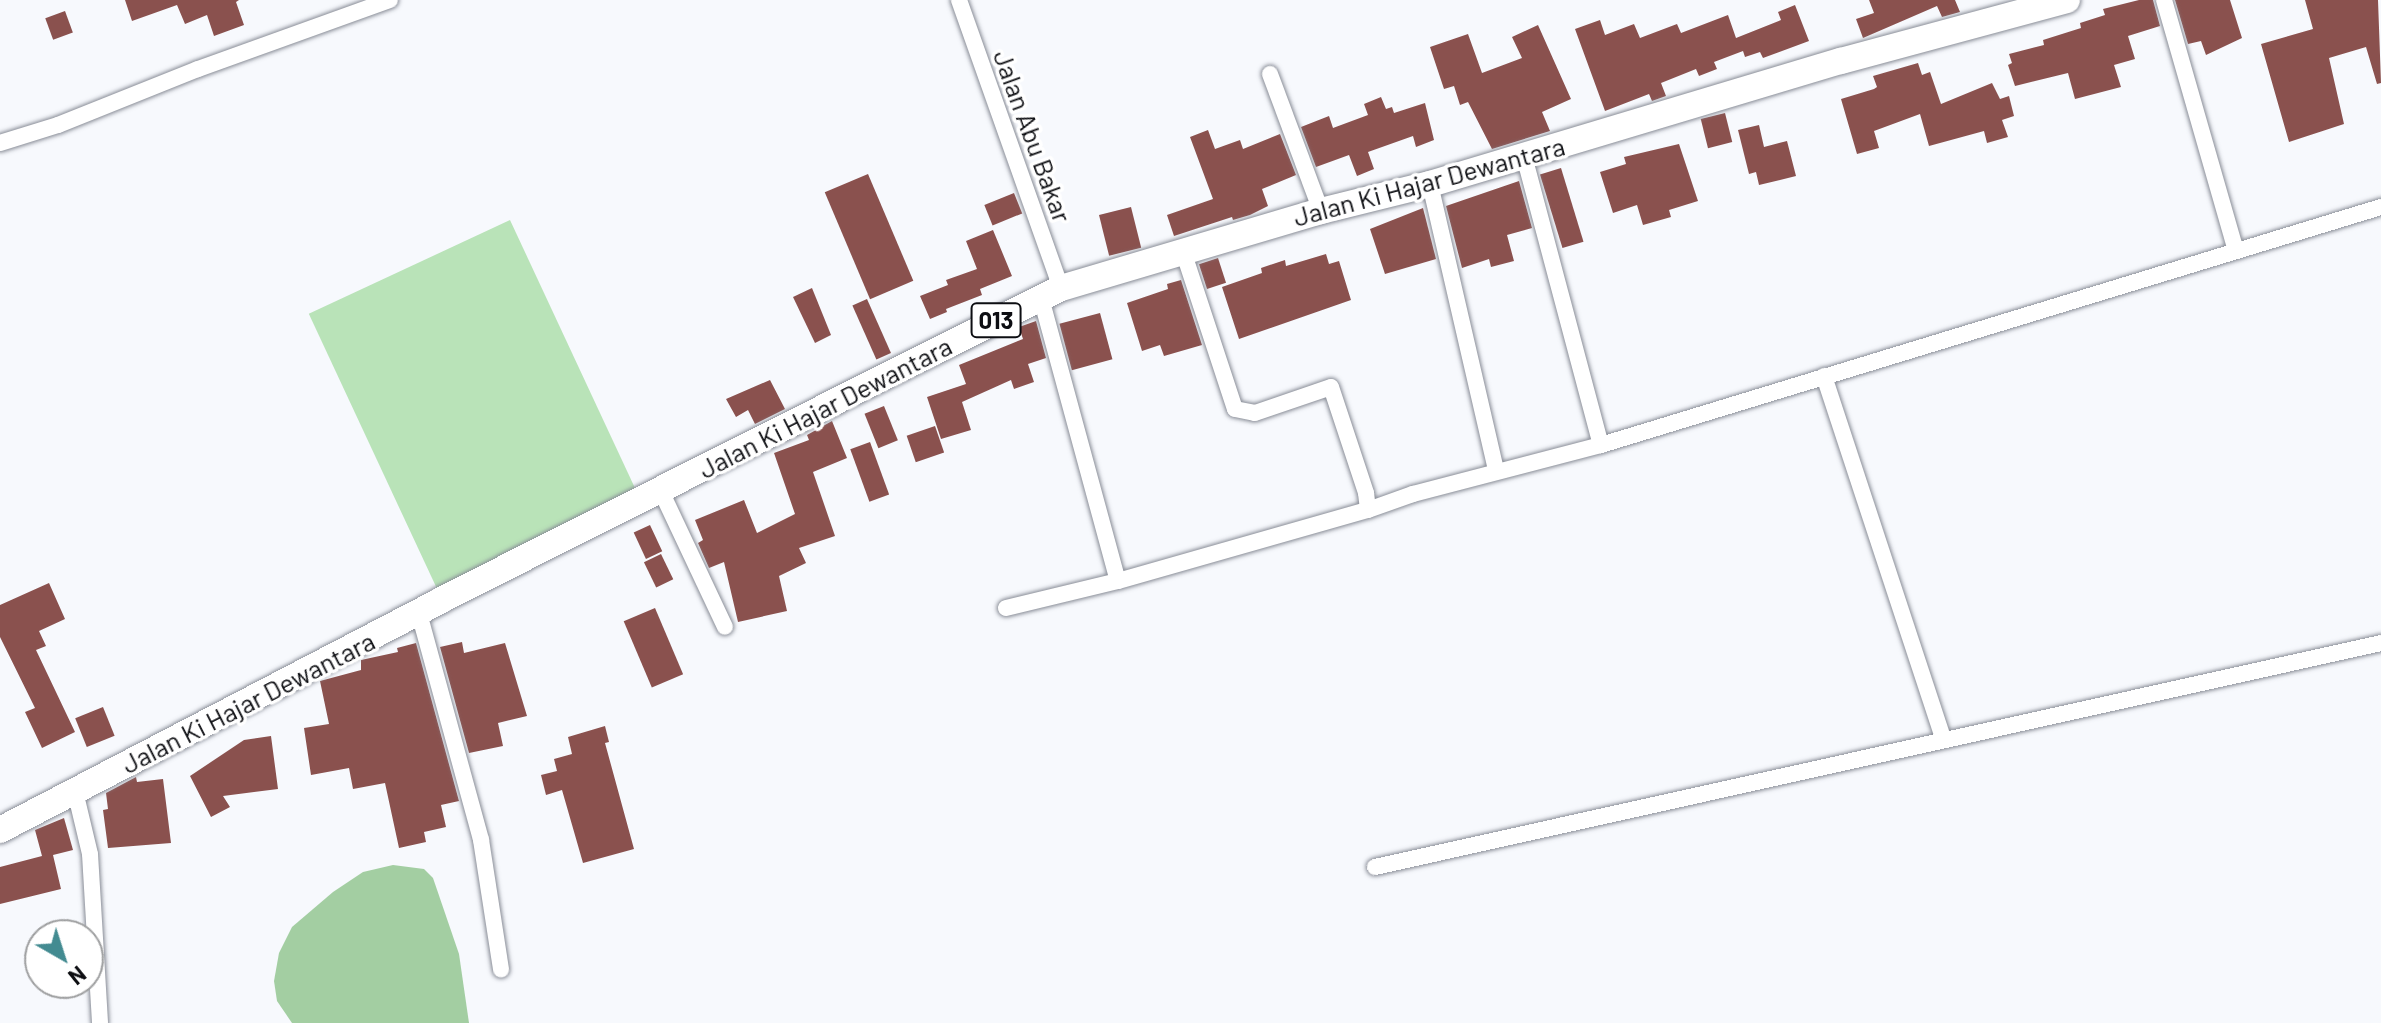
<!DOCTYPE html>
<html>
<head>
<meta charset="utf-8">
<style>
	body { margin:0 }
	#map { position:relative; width:2381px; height:1023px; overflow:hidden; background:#f7f9fd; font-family:Barlow,sans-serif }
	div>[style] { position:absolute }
	.green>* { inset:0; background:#b9e3b8; transform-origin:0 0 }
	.forest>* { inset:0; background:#a3cea2 }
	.building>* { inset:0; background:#8a514e; transform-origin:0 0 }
	.roads { filter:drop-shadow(0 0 2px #898d97) drop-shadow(0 0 2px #898d97) }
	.street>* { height:16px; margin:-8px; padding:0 8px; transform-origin:8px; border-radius:8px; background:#fff }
	.primary>* { height:26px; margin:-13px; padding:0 13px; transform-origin:13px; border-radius:13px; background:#fff }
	span { translate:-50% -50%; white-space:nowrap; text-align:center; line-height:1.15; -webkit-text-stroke:7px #fff; paint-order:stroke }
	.shield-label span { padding:2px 6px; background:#fff; border:2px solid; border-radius:6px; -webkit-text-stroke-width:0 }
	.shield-label { font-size:24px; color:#0d0e12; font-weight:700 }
	.street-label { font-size:26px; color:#0d0e12 }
	.north { position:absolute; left:24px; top:919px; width:80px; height:80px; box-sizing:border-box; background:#fff; border:2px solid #9e9fa0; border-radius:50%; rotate:141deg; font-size:22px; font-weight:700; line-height:32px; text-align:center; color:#0d0e12 }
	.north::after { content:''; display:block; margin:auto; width:28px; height:36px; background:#438b91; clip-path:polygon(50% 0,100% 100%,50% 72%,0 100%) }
</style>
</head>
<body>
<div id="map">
	<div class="green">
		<i style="left:510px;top:220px;width:310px;height:222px;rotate:65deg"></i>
	</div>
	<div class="forest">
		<i style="clip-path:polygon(393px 865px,424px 869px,433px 878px,459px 954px,469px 1023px,292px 1023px,277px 1001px,274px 981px,279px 953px,292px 927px,333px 892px,363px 872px)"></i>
	</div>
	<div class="building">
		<i style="clip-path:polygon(125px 0,239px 0,236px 2px,244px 25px,214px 36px,207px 15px,185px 24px,177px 5px,132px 21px)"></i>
		<i style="clip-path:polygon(1869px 0,1955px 0,1960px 12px,1942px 17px,1937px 6px,1863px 38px,1856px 19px,1874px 13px)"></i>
		<i style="clip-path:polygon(2139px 0,2153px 0,2160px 26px,2128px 36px,2135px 59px,2114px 65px,2121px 87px,2075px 99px,2068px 73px,2015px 86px,2008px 65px,2012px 63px,2009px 54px,2044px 45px,2043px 40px,2081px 28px,2080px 23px,2105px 15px,2103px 9px)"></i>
		<i style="clip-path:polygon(2175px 0,2230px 0,2242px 38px,2206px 55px,2201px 41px,2188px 44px)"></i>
		<i style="clip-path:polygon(2305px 0,2378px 0,2381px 83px,2377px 84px,2366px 47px,2329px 58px,2344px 124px,2289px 142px,2261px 44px,2313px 29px)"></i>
		<i style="clip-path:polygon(1795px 5px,1809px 41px,1763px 58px,1760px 52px,1745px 57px,1743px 51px,1714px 62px,1717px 69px,1699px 76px,1696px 69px,1661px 83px,1666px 96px,1652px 101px,1649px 94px,1605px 111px,1575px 29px,1600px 20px,1605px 35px,1634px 24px,1640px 38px,1677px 24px,1681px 33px,1728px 15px,1736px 38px,1781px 20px,1778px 12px)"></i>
		<i style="left:65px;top:11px;width:23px;height:21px;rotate:70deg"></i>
		<i style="clip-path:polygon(1538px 25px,1571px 99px,1542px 112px,1550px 131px,1492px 149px,1468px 102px,1460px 105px,1454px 86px,1444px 89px,1430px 47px,1468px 34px,1482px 73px,1522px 58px,1512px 37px)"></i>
		<i style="clip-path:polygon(1918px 63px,1922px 75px,1930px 72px,1941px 104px,1992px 83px,2000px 99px,2009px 96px,2014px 116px,2002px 120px,2008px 137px,1987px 143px,1984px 131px,1929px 146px,1920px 114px,1874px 131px,1879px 148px,1857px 154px,1841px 99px,1874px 89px,1877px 87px,1873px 76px)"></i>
		<i style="clip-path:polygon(1381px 97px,1386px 109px,1392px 107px,1394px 113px,1425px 103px,1434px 140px,1416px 147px,1413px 136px,1368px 152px,1374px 169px,1357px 176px,1349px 155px,1316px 167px,1301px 127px,1329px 116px,1333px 128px,1368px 115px,1364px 104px)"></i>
		<i style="left:1725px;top:113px;width:30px;height:25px;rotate:76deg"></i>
		<i style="clip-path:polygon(1759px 125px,1764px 147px,1787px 141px,1796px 176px,1759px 185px,1756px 172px,1749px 174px,1738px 130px)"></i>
		<i style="clip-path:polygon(1208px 130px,1215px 149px,1240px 140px,1243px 149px,1280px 134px,1296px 175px,1262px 189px,1268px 206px,1250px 215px,1233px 220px,1232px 217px,1174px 236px,1167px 215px,1213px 199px,1190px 137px)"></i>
		<i style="clip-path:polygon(1679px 144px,1698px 201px,1669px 210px,1671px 217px,1643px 225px,1637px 205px,1613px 213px,1600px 172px,1626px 164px,1624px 157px)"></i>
		<i style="left:1561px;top:168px;width:77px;height:22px;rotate:73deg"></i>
		<i style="left:868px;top:174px;width:116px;height:47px;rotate:67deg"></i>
		<i style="clip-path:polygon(1519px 181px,1532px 228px,1507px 235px,1514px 261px,1491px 267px,1489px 259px,1462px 268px,1446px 206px)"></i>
		<i style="left:1014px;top:193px;width:22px;height:32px;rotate:68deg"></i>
		<i style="left:1131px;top:207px;width:42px;height:33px;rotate:76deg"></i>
		<i style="clip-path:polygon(1423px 208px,1436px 259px,1385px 274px,1370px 229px)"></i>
		<i style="clip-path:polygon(993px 230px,1012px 276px,980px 289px,982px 295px,946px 309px,947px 312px,930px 319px,920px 296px,948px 285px,946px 280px,977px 269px,966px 241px)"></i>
		<i style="clip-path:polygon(1326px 254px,1329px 264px,1339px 261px,1351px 300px,1239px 339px,1222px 287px,1262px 273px,1261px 268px,1285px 260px,1286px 266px)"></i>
		<i style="left:1218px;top:258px;width:26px;height:20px;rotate:72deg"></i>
		<i style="clip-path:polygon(1181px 280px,1202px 345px,1164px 356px,1160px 345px,1142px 351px,1127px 303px,1168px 289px,1167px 284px)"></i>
		<i style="clip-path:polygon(812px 288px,831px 335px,815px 343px,793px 297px)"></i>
		<i style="left:867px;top:299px;width:59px;height:16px;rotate:66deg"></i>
		<i style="left:1100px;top:313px;width:48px;height:42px;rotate:75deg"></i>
		<i style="clip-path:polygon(1036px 321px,1046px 358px,1028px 364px,1034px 382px,1014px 389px,1011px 380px,962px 402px,971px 430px,941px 439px,927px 397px,966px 384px,959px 365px,1023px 339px,1019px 327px)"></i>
		<i style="clip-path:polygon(770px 380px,785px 409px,755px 424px,748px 410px,736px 417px,726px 399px)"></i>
		<i style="left:884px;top:406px;width:37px;height:21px;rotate:68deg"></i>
		<i style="clip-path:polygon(832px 421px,847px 458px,813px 472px,835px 536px,799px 548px,806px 563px,779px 576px,787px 611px,738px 622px,724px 562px,709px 568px,698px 543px,703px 540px,695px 520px,744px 500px,757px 533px,795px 514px,774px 453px,809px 440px,807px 435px)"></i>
		<i style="left:935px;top:426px;width:28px;height:30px;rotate:71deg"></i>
		<i style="left:870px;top:442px;width:56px;height:21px;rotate:70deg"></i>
		<i style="left:650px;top:525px;width:29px;height:18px;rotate:65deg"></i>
		<i style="left:661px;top:554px;width:28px;height:19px;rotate:64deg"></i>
		<i style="clip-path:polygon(49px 583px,65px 619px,39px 631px,46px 646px,36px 650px,75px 732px,42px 748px,25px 712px,35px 708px,0 637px,0 605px)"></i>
		<i style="left:655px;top:608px;width:72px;height:34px;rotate:67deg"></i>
		<i style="clip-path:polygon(462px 642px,464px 653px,505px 643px,527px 716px,498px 723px,503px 746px,469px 753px,440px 647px)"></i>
		<i style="clip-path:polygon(416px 643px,459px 801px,441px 805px,446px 827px,424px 832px,426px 842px,399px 848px,385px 783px,353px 789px,349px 768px,311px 775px,304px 728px,329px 724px,320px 681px,361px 670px,361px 660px,398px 652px,397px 648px)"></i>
		<i style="left:103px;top:707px;width:31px;height:30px;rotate:68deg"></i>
		<i style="clip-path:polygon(605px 726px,609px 742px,605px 743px,634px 849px,583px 863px,562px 790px,546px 795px,541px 775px,557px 771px,554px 759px,572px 754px,568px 737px)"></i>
		<i style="clip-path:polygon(271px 736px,278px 789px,223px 796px,230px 807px,211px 817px,190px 776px,244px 740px)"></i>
		<i style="clip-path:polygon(136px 777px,137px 782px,163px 779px,171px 843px,108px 848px,103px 810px,108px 809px,106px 793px)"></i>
		<i style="clip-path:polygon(64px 818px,73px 850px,53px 855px,61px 889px,0 904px,0 867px,42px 856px,35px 830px)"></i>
	</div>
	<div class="roads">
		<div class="street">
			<i style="left:959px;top:0;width:306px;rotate:70.5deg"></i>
			<i style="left:2164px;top:0;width:261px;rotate:74deg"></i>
			<i style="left:1270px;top:74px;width:146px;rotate:69.6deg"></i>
			<i style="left:0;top:143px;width:61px;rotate:-17.2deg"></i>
			<i style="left:58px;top:125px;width:151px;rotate:-21.8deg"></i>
			<i style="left:198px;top:69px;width:204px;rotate:-19.8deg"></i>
			<i style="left:1524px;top:156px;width:299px;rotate:75.1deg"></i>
			<i style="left:1430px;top:184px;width:294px;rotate:77deg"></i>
			<i style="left:1183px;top:251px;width:166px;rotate:71.8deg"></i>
			<i style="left:1235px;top:409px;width:20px;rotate:11deg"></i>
			<i style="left:1255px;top:413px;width:80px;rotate:-18.9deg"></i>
			<i style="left:1331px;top:387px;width:112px;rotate:71.7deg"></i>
			<i style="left:1366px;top:493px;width:17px;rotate:83deg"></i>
			<i style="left:1041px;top:298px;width:293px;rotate:74.8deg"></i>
			<i style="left:1824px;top:376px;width:381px;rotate:71.8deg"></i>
			<i style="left:661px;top:491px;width:150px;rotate:64.8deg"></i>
			<i style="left:1006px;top:608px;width:115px;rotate:-13.6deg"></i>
			<i style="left:1118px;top:581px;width:260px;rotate:-15.9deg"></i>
			<i style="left:1368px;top:510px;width:48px;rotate:-19.6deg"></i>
			<i style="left:1413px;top:494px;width:194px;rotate:-14.6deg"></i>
			<i style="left:1601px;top:445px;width:816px;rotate:-16.97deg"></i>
			<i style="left:419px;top:613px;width:235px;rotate:74.7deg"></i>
			<i style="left:481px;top:840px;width:131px;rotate:81.2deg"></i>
			<i style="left:75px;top:791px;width:65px;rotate:76.6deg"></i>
			<i style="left:90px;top:854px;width:169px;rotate:86.6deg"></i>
			<i style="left:1375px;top:867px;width:1031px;rotate:-12.55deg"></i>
		</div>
		<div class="primary">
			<i style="left:0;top:830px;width:497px;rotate:-27.5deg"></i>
			<i style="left:441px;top:600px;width:694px;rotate:-26.71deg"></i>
			<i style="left:1061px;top:288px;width:271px;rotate:-16.5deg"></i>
			<i style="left:1321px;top:211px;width:112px;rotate:-13.9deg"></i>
			<i style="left:1430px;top:184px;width:429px;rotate:-16.7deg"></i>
			<i style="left:1841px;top:61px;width:234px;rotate:-15.1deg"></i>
		</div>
	</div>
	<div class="shield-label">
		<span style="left:996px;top:320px">013</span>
	</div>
	<div class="street-label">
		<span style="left:1033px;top:136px;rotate:70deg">Jalan Abu Bakar</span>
		<span style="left:1429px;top:181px;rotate:-15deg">Jalan Ki Hajar Dewantara</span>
		<span style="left:825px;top:407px;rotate:-27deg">Jalan Ki Hajar Dewantara</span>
		<span style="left:248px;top:702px;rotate:-27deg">Jalan Ki Hajar Dewantara</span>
	</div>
	<div class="north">N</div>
</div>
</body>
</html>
